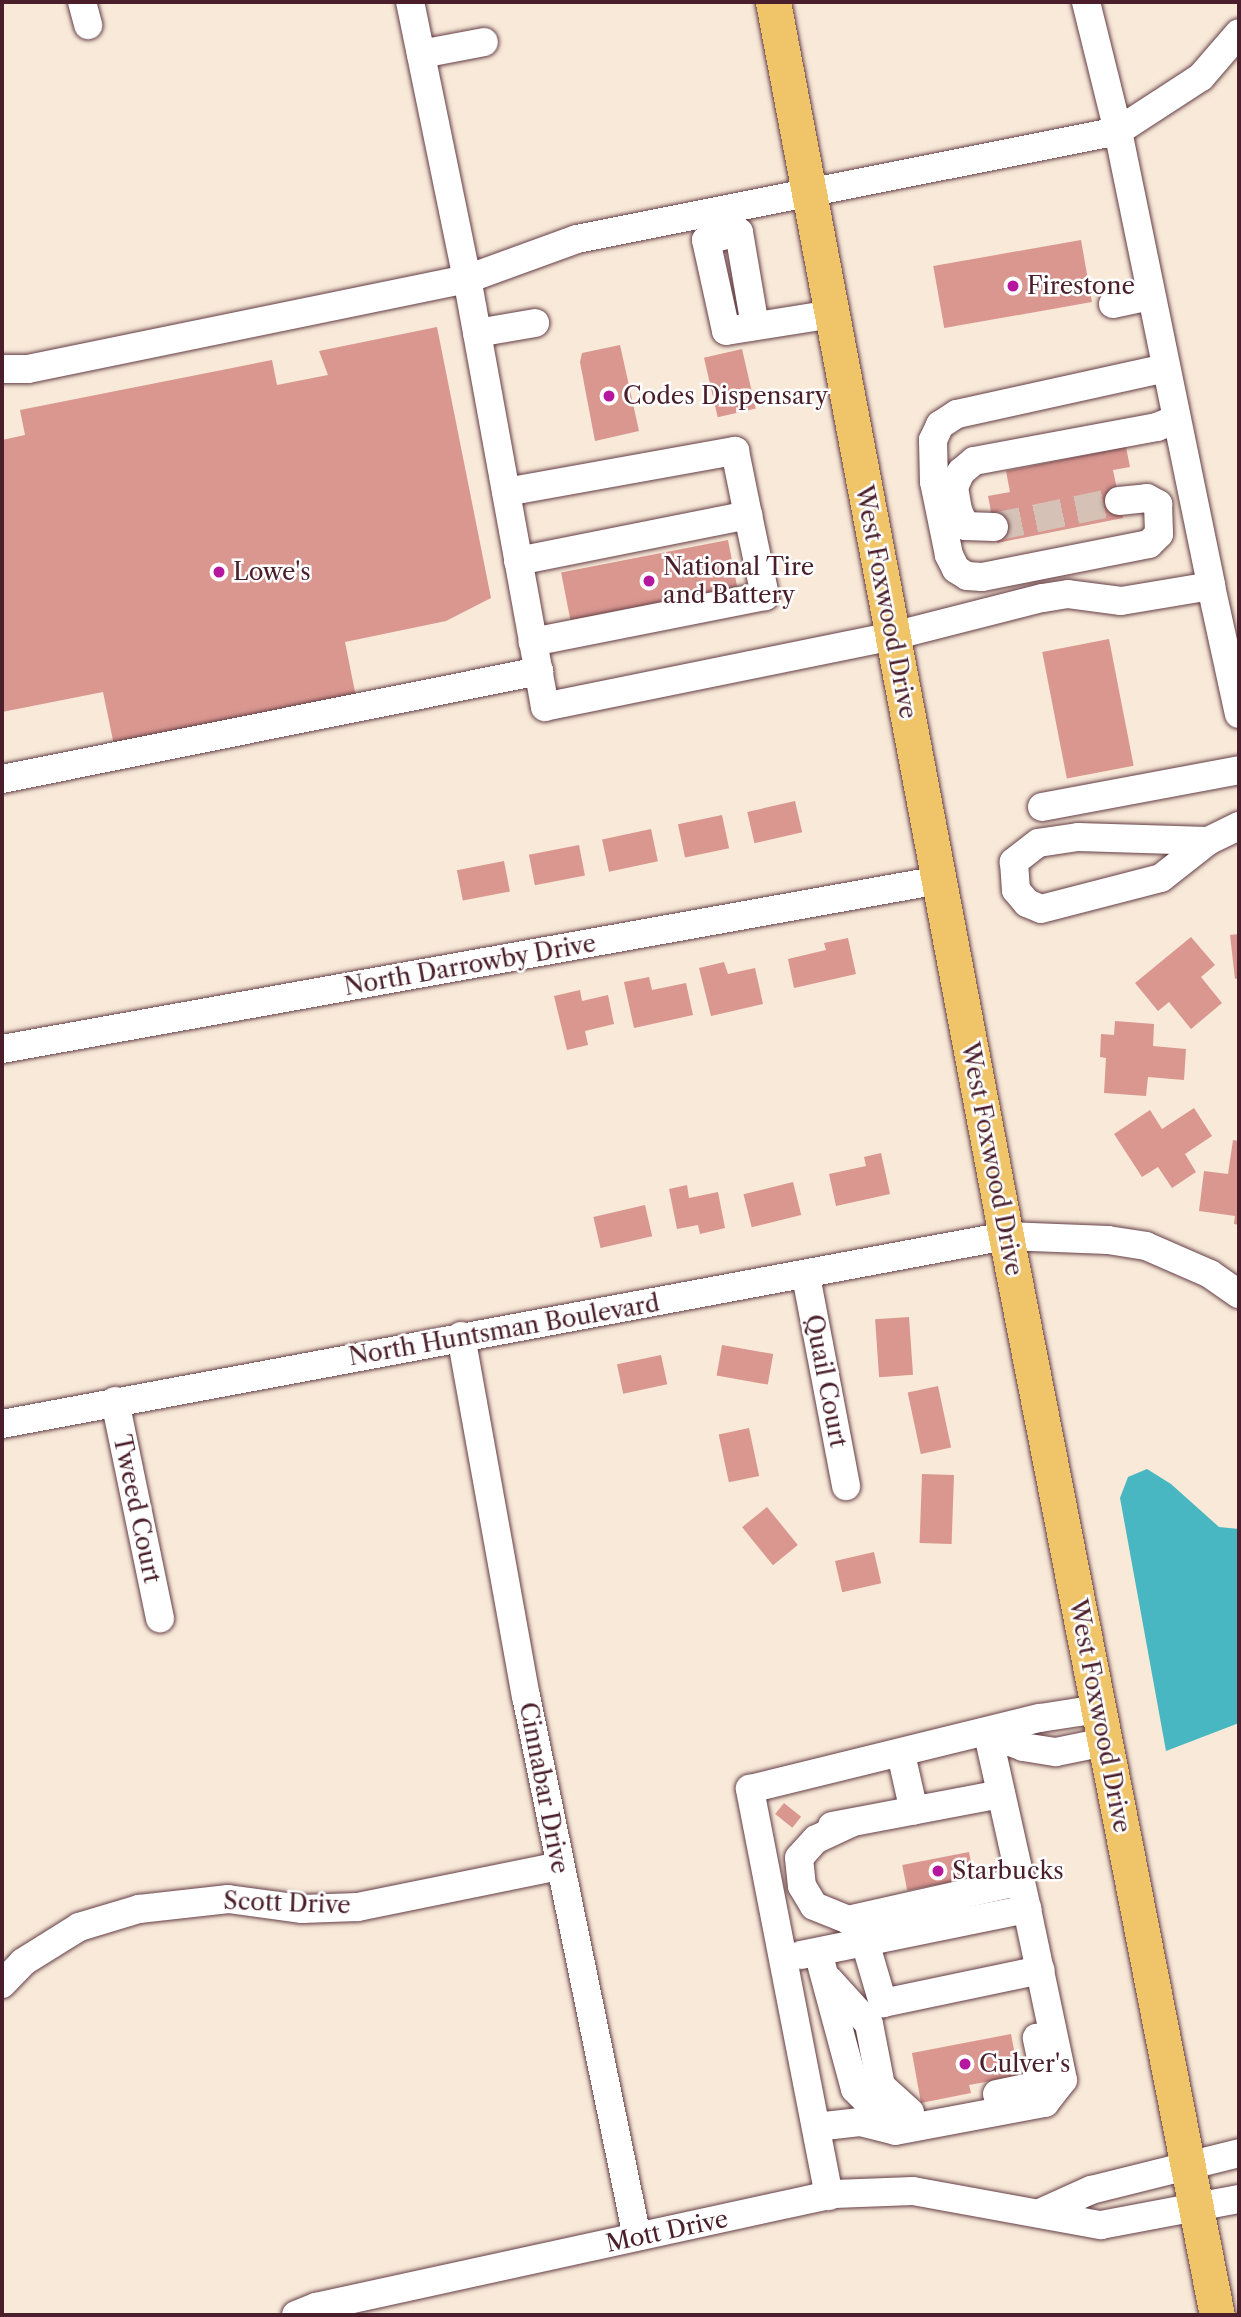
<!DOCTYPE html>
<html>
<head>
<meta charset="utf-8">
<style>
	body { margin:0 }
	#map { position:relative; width:1241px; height:2317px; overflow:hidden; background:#f8e9d8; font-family:"Libre Caslon Text",serif }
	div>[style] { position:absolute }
	.water>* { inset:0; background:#49b7c1 }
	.building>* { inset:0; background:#d99790; transform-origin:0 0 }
	.minor-tunnel>* { height:28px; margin-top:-14px; transform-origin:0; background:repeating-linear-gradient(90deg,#d5c1b5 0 28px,transparent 0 42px) }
	.roads { filter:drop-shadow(0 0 2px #643d45) drop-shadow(0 0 2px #643d45) }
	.minor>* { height:28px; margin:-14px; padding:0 14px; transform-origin:14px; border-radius:14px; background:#fff }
	.major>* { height:35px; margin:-17.5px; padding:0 17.5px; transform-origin:17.5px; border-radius:17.5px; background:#f0c469 }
	.dots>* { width:19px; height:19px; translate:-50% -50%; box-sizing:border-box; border:4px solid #fff; border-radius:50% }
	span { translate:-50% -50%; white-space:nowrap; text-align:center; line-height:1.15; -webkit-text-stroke:5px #fff; paint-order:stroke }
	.poi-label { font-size:24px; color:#4a1f2b }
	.left { translate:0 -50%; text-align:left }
	.street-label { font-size:24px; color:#4a1f2b }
	.frame { position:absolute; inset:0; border:4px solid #4a1f2b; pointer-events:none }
</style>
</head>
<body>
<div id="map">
	<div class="water">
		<i style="clip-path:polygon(1147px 1469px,1171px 1484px,1219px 1527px,1239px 1529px,1239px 1723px,1166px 1751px,1120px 1498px,1128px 1477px)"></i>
	</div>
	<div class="building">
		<i style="left:1081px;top:240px;width:63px;height:150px;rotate:80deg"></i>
		<i style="clip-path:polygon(437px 327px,491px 598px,446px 621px,345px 642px,357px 702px,115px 750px,103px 692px,2px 712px,2px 440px,25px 435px,20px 410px,272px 360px,277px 385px,328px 375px,319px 351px)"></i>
		<i style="clip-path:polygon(620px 345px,639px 431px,595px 441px,580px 362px,582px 353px)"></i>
		<i style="left:742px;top:349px;width:61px;height:39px;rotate:77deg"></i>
		<i style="clip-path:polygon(1126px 447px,1130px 467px,1113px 470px,1123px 518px,997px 543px,988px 496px,1010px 492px,1006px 471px)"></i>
		<i style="left:728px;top:540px;width:49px;height:170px;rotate:79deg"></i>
		<i style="left:1109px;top:639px;width:129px;height:68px;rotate:79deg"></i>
		<i style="left:795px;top:801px;width:32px;height:49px;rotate:77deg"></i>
		<i style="left:722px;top:815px;width:34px;height:45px;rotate:78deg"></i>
		<i style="left:651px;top:829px;width:33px;height:50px;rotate:78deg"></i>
		<i style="left:579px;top:845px;width:31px;height:51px;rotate:79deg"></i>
		<i style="left:504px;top:861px;width:31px;height:48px;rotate:79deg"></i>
		<i style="clip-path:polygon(1239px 934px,1239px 978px,1235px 979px,1230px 935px)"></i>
		<i style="clip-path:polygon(1191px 937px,1215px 965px,1201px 977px,1222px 1003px,1191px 1029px,1169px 1002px,1158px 1011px,1135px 983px)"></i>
		<i style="clip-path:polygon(848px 938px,856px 974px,794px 988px,788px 959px,826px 950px,824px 943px)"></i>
		<i style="clip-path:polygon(724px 962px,728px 974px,755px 968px,763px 1004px,711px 1016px,699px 968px)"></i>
		<i style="clip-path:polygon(649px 977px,652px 990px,686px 983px,693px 1015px,634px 1028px,624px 982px)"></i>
		<i style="clip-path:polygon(580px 990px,582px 1001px,608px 995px,614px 1024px,585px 1031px,588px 1045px,567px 1050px,554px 996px)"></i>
		<i style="clip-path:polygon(1115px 1021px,1154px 1024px,1153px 1046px,1186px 1049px,1184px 1080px,1148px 1077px,1146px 1096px,1104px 1093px,1106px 1058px,1100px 1057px,1101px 1034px,1114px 1035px)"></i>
		<i style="clip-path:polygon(1194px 1108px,1212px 1136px,1185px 1154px,1196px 1172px,1172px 1188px,1158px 1167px,1142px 1177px,1114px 1134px,1150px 1110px,1162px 1129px)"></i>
		<i style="clip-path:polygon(1233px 1140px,1239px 1141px,1239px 1225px,1234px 1224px,1235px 1216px,1199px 1211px,1204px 1171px,1228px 1174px)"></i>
		<i style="clip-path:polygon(881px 1153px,890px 1194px,836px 1206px,829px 1174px,866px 1166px,864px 1157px)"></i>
		<i style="left:793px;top:1182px;width:34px;height:51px;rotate:76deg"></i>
		<i style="clip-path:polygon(687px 1185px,689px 1198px,718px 1192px,725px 1228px,700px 1234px,698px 1225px,677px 1229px,669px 1189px)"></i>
		<i style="left:645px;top:1205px;width:32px;height:53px;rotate:77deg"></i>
		<i style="left:909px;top:1317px;width:58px;height:34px;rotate:86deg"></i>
		<i style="left:722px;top:1345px;width:52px;height:31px;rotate:10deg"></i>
		<i style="left:661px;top:1355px;width:30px;height:45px;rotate:78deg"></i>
		<i style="left:938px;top:1386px;width:63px;height:31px;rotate:78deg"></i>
		<i style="left:749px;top:1428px;width:49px;height:31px;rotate:78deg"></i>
		<i style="left:922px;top:1474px;width:32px;height:69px;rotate:2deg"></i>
		<i style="left:767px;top:1507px;width:49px;height:32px;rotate:51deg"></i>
		<i style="left:874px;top:1552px;width:32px;height:40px;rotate:77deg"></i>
		<i style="left:784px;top:1803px;width:22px;height:14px;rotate:39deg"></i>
		<i style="left:969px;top:1852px;width:26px;height:68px;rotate:79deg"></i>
		<i style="clip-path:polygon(1011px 2034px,1019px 2076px,969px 2085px,971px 2093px,921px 2103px,912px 2053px)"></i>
	</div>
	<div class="minor-tunnel">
		<i style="left:994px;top:527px;width:128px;rotate:-11.7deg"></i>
	</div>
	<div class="roads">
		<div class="minor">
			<i style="left:82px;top:2px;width:24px;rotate:75deg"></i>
			<i style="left:1086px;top:2px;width:133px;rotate:76.1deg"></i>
			<i style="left:1118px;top:131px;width:464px;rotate:78.4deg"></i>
			<i style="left:1211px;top:586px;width:91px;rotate:170.5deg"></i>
			<i style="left:1121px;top:601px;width:53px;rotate:-172.5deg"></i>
			<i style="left:1068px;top:594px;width:26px;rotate:171deg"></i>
			<i style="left:1042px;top:598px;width:154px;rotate:165.7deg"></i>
			<i style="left:893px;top:636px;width:355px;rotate:168.5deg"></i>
			<i style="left:545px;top:707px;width:435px;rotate:-100.3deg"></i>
			<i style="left:467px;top:279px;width:117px;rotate:-20deg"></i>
			<i style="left:577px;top:239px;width:552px;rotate:-11.29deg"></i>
			<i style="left:1118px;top:131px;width:99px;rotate:-33deg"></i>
			<i style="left:1201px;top:77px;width:58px;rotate:-49.2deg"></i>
			<i style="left:421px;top:54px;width:64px;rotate:-10.8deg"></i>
			<i style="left:1113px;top:304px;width:39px;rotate:-12deg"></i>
			<i style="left:755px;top:326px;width:95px;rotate:-99.7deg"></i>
			<i style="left:739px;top:232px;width:34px;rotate:166deg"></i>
			<i style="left:706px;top:240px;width:93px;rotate:77.6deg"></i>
			<i style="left:726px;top:331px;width:107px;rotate:-9.1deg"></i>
			<i style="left:477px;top:333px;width:59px;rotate:-9.8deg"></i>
			<i style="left:2px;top:369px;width:26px"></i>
			<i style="left:28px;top:369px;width:448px;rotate:-11.6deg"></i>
			<i style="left:467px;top:279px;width:283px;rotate:-101.6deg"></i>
			<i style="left:506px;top:492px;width:233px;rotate:-10.2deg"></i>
			<i style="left:735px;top:451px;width:65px;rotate:78.5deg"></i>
			<i style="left:1119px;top:501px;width:28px;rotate:-6deg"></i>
			<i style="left:1147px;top:498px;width:13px;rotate:29deg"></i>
			<i style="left:1158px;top:504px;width:30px;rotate:88deg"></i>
			<i style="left:1159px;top:534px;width:14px;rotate:135deg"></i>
			<i style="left:1149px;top:544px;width:170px;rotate:168.8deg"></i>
			<i style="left:982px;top:577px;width:15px;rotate:-176deg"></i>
			<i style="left:967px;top:576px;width:13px;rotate:-148deg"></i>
			<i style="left:956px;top:569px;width:16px;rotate:-117deg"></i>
			<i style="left:949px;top:555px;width:75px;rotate:-101.6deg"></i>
			<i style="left:934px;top:482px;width:42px;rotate:-91.4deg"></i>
			<i style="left:933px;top:440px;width:17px;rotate:-65deg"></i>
			<i style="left:940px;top:425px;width:20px;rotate:-33deg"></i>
			<i style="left:957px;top:414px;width:214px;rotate:-12.4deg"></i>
			<i style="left:994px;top:527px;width:29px;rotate:-178deg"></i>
			<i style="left:965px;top:526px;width:17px;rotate:-114deg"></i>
			<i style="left:958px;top:510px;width:23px;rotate:-100deg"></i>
			<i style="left:954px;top:487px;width:17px;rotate:-65deg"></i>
			<i style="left:961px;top:472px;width:17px;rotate:-40deg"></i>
			<i style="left:974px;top:461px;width:186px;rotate:-10.5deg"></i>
			<i style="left:1157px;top:427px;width:21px;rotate:-23deg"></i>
			<i style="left:518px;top:561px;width:235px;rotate:-11.3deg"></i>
			<i style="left:748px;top:515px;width:83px;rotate:78.1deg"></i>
			<i style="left:765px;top:596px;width:237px;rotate:168.8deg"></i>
			<i style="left:1211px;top:586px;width:131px;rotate:77.7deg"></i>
			<i style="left:2px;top:779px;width:548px;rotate:-11.37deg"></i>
			<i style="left:1042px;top:807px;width:200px;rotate:-10.6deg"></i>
			<i style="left:1208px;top:841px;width:130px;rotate:-178.2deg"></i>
			<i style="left:1078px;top:837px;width:40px;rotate:171.5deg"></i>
			<i style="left:1038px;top:843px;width:31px;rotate:142deg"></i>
			<i style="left:1014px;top:862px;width:28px;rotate:86deg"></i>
			<i style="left:1016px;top:890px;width:17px;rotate:50deg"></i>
			<i style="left:1027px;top:903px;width:15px;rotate:23deg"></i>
			<i style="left:1041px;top:909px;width:124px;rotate:-14.5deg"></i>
			<i style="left:1161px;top:878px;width:60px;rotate:-38.2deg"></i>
			<i style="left:1208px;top:841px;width:34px;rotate:-26deg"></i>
			<i style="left:2px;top:1049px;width:952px;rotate:-10.22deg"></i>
			<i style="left:806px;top:1276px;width:214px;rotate:79.2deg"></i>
			<i style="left:461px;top:1336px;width:366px;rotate:79.8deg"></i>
			<i style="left:526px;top:1696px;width:552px;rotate:78.41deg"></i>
			<i style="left:115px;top:1401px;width:222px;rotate:78.3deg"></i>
			<i style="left:2px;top:1424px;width:1021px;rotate:-10.61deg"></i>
			<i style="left:1006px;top:1236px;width:102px;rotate:2.2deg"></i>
			<i style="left:1108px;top:1240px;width:38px;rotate:9deg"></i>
			<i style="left:1146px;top:1246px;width:70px;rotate:23.6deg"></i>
			<i style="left:1210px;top:1274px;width:35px;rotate:35deg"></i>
			<i style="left:988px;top:1734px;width:37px;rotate:20deg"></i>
			<i style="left:1023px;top:1747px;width:33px;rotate:9deg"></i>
			<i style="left:1056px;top:1752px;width:50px;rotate:-11.5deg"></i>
			<i style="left:901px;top:1754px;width:58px;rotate:77.2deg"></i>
			<i style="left:851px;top:1823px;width:38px;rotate:155deg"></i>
			<i style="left:816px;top:1839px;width:25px;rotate:132deg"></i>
			<i style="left:799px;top:1858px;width:28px;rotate:84deg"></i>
			<i style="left:802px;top:1886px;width:23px;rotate:59deg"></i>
			<i style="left:814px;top:1906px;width:37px;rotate:22deg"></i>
			<i style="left:848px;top:1920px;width:177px;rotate:-12.7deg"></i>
			<i style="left:832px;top:1826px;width:172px;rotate:-10.7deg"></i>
			<i style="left:865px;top:1942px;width:64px;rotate:73.6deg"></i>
			<i style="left:883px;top:2003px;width:161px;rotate:-11.8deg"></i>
			<i style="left:818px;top:1952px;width:142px;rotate:74.9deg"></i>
			<i style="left:855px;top:2089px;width:34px;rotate:45deg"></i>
			<i style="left:879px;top:2113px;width:24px"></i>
			<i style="left:801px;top:1955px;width:231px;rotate:-11.5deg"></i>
			<i style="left:1027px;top:1909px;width:179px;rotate:-102.6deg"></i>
			<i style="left:829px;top:1980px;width:59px;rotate:47.7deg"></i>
			<i style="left:869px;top:2024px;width:63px;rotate:79deg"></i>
			<i style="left:881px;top:2086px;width:39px;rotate:42deg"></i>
			<i style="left:2px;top:1984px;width:30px;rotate:-46deg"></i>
			<i style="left:23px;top:1962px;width:66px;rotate:-32deg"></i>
			<i style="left:79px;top:1927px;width:63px;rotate:-16.7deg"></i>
			<i style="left:139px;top:1909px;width:90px;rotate:-6.4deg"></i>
			<i style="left:228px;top:1899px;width:75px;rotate:7.7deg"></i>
			<i style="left:302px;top:1909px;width:56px;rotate:-2deg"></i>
			<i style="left:358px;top:1907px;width:206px;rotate:-11.5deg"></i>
			<i style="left:997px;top:2094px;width:38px;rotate:-12deg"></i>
			<i style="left:1034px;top:2086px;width:17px;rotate:-54deg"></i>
			<i style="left:1044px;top:2072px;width:35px;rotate:-102deg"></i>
			<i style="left:816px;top:2127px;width:44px;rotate:-6.5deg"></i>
			<i style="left:860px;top:2122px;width:36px;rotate:14deg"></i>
			<i style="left:895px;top:2131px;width:153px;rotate:-10.6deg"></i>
			<i style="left:1045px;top:2103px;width:29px;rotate:-52deg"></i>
			<i style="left:1063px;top:2080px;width:175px;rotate:-101.9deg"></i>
			<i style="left:829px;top:2196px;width:415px;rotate:-101deg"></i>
			<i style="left:750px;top:1789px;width:299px;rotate:-13.8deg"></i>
			<i style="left:1040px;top:1718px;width:60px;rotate:-8.7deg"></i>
			<i style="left:1042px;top:2212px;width:54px;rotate:-24.2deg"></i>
			<i style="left:1091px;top:2190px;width:153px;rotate:-14deg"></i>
			<i style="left:296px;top:2315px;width:22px;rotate:-22deg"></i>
			<i style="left:316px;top:2307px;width:530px;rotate:-12.31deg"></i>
			<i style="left:834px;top:2194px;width:79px;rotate:-2.2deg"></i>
			<i style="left:913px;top:2191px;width:191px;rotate:10.3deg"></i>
			<i style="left:1101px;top:2225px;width:140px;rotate:-10.7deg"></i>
		</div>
		<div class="major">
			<i style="left:773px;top:2px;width:1256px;rotate:79.31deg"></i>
			<i style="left:1006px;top:1236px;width:1099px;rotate:78.94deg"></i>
		</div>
	</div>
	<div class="dots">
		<i style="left:1013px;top:286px;background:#b5179e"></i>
		<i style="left:609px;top:396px;background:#b5179e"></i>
		<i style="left:219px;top:572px;background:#b5179e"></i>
		<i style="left:649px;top:581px;background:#b5179e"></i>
		<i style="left:938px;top:1871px;background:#b5179e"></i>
		<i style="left:965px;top:2064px;background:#b5179e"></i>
	</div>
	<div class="poi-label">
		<span class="left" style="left:1027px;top:286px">Firestone</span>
		<span class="left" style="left:623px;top:396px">Codes Dispensary</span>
		<span class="left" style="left:663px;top:581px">National Tire<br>and Battery</span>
		<span class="left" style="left:233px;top:572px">Lowe's</span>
		<span class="left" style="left:952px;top:1871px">Starbucks</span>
		<span class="left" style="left:979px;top:2064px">Culver's</span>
	</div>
	<div class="street-label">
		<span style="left:886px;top:602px;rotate:79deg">West Foxwood Drive</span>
		<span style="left:470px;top:965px;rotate:-10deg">North Darrowby Drive</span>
		<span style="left:992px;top:1159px;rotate:79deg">West Foxwood Drive</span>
		<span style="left:504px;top:1330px;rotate:-10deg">North Huntsman Boulevard</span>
		<span style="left:826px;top:1381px;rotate:79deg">Quail Court</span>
		<span style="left:137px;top:1509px;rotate:78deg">Tweed Court</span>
		<span style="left:1100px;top:1716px;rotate:79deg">West Foxwood Drive</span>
		<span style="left:544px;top:1788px;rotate:79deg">Cinnabar Drive</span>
		<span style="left:287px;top:1903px;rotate:2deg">Scott Drive</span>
		<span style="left:667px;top:2231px;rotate:-12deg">Mott Drive</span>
	</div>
	<div class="frame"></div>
</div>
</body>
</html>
